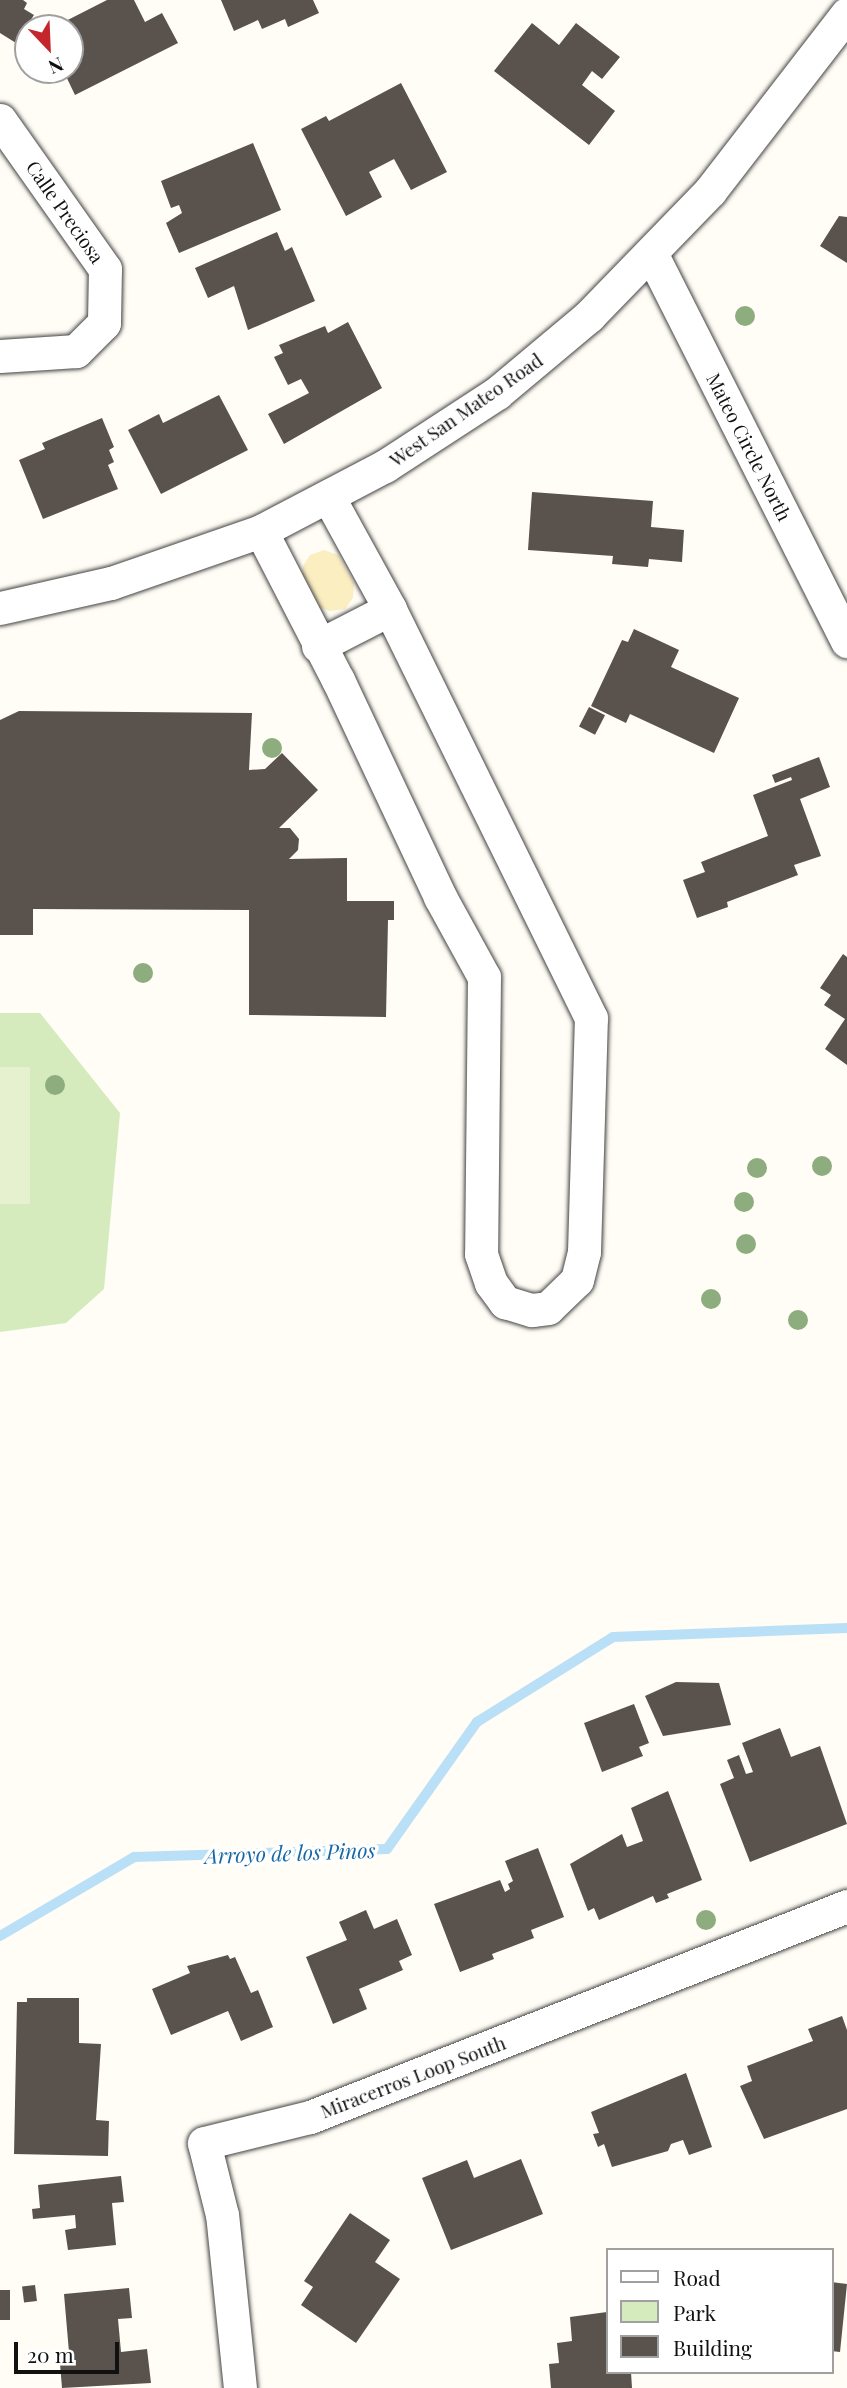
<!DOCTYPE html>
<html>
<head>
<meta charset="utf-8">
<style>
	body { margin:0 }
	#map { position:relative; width:847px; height:2388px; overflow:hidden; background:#fffdf5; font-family:"Playfair Display",serif }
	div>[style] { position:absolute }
	.green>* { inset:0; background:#d5ebbd }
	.sand>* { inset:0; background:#fbeec1 }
	.pitch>* { inset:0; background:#e6f2cf; transform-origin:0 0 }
	.stream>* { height:10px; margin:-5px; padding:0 5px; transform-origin:5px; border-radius:5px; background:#b9e0f7 }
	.building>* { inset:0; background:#5a524d; transform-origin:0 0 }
	.roads { filter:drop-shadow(0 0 2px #444) drop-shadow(0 0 2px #444) }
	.minor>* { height:33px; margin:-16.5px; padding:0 16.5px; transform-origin:16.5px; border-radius:16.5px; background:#fff }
	.trees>* { width:20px; height:20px; margin:-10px; border-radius:50%; background:#8dad7f }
	span { translate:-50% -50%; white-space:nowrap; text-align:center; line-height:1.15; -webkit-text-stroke:7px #fff; paint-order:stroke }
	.street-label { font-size:19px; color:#111 }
	.water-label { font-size:21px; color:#1768a6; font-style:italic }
	.legend { position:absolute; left:606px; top:2248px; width:228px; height:126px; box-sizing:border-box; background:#fff; border:2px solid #a0a0a0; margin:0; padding:9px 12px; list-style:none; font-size:21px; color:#111 }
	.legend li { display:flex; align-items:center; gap:14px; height:35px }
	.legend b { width:35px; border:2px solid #a0a0a0 }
	.north { position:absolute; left:14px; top:14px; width:70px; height:70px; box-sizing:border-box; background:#fff; border:2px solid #a0a0a0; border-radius:50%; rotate:157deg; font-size:19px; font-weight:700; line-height:28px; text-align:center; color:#111 }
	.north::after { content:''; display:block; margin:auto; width:24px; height:32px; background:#c4262e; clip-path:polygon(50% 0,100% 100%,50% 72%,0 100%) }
	.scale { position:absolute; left:14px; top:2342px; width:105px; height:32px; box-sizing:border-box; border:4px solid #111; border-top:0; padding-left:9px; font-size:21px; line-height:24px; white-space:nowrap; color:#111; -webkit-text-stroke:5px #fff; paint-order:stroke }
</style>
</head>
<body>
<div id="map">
	<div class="green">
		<i style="clip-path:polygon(0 1013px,40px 1013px,120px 1113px,104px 1289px,66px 1323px,0 1332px)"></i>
	</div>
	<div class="sand">
		<i style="clip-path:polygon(324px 550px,338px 555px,354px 583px,353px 598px,345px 609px,330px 611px,315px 606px,302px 577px,303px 566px,310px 555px)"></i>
	</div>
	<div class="pitch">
		<i style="left:0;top:1067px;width:30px;height:137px"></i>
	</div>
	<div class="stream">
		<i style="left:0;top:1936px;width:156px;rotate:-30.5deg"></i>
		<i style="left:134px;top:1857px;width:253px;rotate:-1.8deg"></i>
		<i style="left:387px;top:1849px;width:156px;rotate:-54.7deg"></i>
		<i style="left:477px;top:1722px;width:160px;rotate:-32deg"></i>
		<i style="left:613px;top:1637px;width:234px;rotate:-2.2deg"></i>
	</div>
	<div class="building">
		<i style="clip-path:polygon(0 0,23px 0,27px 3px,24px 9px,34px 15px,16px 43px,0 33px)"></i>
		<i style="clip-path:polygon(107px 0,134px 0,145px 22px,162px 13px,178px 43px,75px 95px,63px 70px,70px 70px,70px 28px,52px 28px)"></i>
		<i style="clip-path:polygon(221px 0,313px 0,319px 13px,288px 27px,285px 19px,262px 29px,258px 20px,234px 31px)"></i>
		<i style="clip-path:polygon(532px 23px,559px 45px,576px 23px,620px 57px,602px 79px,592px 71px,582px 85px,615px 111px,589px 145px,494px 71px)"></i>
		<i style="clip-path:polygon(401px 83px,447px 172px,411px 190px,394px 159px,369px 172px,382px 197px,346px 216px,301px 129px,326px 116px,329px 121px)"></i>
		<i style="clip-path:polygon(253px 143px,281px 210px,179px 253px,166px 223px,182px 213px,179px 205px,171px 208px,161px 181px)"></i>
		<i style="clip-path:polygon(839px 216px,847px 217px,847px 263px,820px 246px)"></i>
		<i style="clip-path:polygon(277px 232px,285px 251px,292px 247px,315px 301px,248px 330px,234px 286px,208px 298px,195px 268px)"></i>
		<i style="clip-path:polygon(348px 322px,382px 388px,284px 444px,268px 414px,309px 393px,301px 379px,288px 385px,274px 357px,283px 353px,279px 345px,325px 326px,328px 333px)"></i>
		<i style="clip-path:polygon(219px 395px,248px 450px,161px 494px,128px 430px,159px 414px,163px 423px)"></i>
		<i style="clip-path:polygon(102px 418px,114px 447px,109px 450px,114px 462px,108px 465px,118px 489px,43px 519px,19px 460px,45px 449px,42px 443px)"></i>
		<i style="clip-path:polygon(532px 492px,653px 501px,651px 527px,684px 530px,682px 562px,649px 559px,648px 567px,612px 564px,613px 556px,528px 550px)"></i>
		<i style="clip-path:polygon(634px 629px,679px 650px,671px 667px,739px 698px,714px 753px,630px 714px,626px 723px,591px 706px,622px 640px,628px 642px)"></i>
		<i style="left:589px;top:707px;width:18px;height:22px;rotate:27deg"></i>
		<i style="clip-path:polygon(19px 711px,252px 713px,249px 770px,265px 769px,282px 753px,318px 790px,279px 828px,290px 828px,299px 839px,298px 850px,289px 859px,347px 858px,347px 901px,394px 901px,394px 920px,388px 920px,386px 1017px,249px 1015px,249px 910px,33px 909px,33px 935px,0 935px,0 720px)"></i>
		<i style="clip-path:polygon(819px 757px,830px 787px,800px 799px,821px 856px,794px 865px,798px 875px,727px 902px,728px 907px,697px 918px,683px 880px,705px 872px,701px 862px,768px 836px,753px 795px,792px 780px,791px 777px,775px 783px,772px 775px)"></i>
		<i style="clip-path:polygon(843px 954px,847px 957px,847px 1065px,825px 1049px,845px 1019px,824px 1005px,831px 995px,820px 988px)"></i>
		<i style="clip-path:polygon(676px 1682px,719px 1683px,731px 1725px,663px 1736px,645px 1696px)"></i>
		<i style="clip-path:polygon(634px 1704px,649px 1743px,639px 1747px,643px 1756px,602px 1772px,584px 1723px)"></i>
		<i style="clip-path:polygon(780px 1728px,791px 1757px,820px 1746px,847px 1824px,750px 1862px,720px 1784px,734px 1778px,727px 1760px,739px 1755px,746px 1774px,753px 1772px,742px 1743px)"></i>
		<i style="clip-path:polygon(668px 1791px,702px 1880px,667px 1894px,669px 1898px,656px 1903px,653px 1896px,599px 1920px,594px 1908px,588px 1911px,570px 1864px,622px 1834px,627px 1847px,643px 1841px,631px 1808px)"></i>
		<i style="clip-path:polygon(538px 1848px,564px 1917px,531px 1930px,534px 1938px,492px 1954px,494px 1959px,460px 1972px,434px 1904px,500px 1880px,505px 1892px,510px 1889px,508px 1884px,513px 1881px,505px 1861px)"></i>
		<i style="clip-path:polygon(366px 1910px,374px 1929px,397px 1919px,412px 1955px,399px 1961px,403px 1970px,359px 1989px,367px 2009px,333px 2024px,306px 1957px,347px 1940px,339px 1922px)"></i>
		<i style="clip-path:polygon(228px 1955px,230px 1959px,235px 1957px,251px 1993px,258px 1990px,273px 2027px,241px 2041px,228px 2011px,171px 2035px,152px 1989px,190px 1973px,187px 1966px)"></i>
		<i style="clip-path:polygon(27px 1998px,79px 1998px,79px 2043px,101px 2044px,96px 2120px,109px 2121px,108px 2156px,14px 2154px,17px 2002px,27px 2002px)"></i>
		<i style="clip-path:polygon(842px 2016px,847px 2030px,847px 2109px,764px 2139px,740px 2086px,752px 2081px,747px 2066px,813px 2041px,808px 2029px)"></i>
		<i style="clip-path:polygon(686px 2073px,712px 2147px,689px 2155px,683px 2140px,671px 2144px,668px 2151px,612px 2167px,604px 2144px,598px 2147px,593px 2134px,599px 2133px,591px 2112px)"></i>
		<i style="clip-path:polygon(521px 2159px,543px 2214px,451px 2250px,422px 2178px,467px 2160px,474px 2178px)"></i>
		<i style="clip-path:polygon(121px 2176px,124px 2202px,112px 2203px,116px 2245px,68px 2250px,65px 2230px,76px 2228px,75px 2215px,33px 2219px,32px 2209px,40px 2208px,38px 2185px)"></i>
		<i style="clip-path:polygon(350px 2213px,390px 2240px,375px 2262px,400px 2279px,356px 2343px,301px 2305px,313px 2287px,304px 2281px)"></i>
		<i style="clip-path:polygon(831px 2282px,847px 2284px,840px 2352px,831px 2351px)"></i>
		<i style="left:35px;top:2285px;width:16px;height:13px;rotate:83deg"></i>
		<i style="clip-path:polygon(129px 2288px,132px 2318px,118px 2319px,121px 2352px,147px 2349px,151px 2383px,62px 2388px,60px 2364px,70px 2364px,64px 2294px)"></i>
		<i style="left:0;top:2290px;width:10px;height:30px"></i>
		<i style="clip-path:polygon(607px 2312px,607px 2372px,631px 2372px,632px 2388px,551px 2388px,549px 2364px,559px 2363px,557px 2343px,572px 2341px,570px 2317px)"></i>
	</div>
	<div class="roads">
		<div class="minor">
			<i style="left:0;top:120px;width:182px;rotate:54.8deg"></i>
			<i style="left:105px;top:269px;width:54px;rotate:91.1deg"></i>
			<i style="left:104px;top:323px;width:40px;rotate:135deg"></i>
			<i style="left:76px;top:351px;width:76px;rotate:176.2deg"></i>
			<i style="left:651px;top:253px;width:435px;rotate:63.2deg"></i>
			<i style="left:261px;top:531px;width:168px;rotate:62.7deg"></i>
			<i style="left:338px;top:680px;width:240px;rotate:64.8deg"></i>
			<i style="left:440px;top:897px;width:91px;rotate:61.2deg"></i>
			<i style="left:484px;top:977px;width:277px;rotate:90.6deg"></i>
			<i style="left:481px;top:1254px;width:31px;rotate:71deg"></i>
			<i style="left:491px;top:1283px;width:24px;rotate:54deg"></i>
			<i style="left:505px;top:1302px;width:28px;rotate:17deg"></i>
			<i style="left:532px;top:1310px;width:16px;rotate:-7deg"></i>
			<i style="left:548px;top:1308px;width:40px;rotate:-44deg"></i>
			<i style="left:577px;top:1280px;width:29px;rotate:-76deg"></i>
			<i style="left:584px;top:1252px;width:234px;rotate:-88.3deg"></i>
			<i style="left:591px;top:1018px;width:456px;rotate:-116.2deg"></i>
			<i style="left:390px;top:609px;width:127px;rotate:-118.8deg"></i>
			<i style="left:0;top:608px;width:114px;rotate:-12.7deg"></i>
			<i style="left:111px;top:583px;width:159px;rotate:-19.1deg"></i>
			<i style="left:261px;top:531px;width:140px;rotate:-27.7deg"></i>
			<i style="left:385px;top:466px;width:134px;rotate:-33.1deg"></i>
			<i style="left:497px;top:393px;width:120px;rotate:-39.9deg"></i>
			<i style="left:589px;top:316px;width:174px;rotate:-45.9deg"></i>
			<i style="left:710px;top:191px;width:224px;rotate:-52.3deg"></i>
			<i style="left:318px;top:646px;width:81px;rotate:-27.2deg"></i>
			<i style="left:240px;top:2388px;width:174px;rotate:-95.9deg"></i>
			<i style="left:222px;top:2215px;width:74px;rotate:-104deg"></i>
			<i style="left:204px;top:2143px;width:109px;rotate:-13.8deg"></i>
			<i style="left:310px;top:2117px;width:577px;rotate:-21.45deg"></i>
		</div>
	</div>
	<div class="trees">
		<i style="left:745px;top:316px"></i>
		<i style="left:272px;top:748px"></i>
		<i style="left:143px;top:973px"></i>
		<i style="left:55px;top:1085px"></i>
		<i style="left:822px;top:1166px"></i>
		<i style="left:757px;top:1168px"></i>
		<i style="left:744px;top:1202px"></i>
		<i style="left:746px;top:1244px"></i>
		<i style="left:711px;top:1299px"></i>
		<i style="left:798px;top:1320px"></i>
		<i style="left:706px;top:1920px"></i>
	</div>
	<div class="street-label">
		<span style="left:65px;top:212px;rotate:55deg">Calle Preciosa</span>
		<span style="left:466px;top:410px;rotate:-35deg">West San Mateo Road</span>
		<span style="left:749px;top:447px;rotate:63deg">Mateo Circle North</span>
		<span style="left:413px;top:2077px;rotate:-21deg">Miracerros Loop South</span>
	</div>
	<div class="water-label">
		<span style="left:290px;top:1852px;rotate:-2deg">Arroyo de los Pinos</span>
	</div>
	<ul class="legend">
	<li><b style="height:9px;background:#fff"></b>Road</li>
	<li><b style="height:19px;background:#d5ebbd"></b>Park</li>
	<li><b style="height:19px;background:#5a524d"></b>Building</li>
	</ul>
	<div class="north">N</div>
	<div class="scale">20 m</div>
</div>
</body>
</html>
